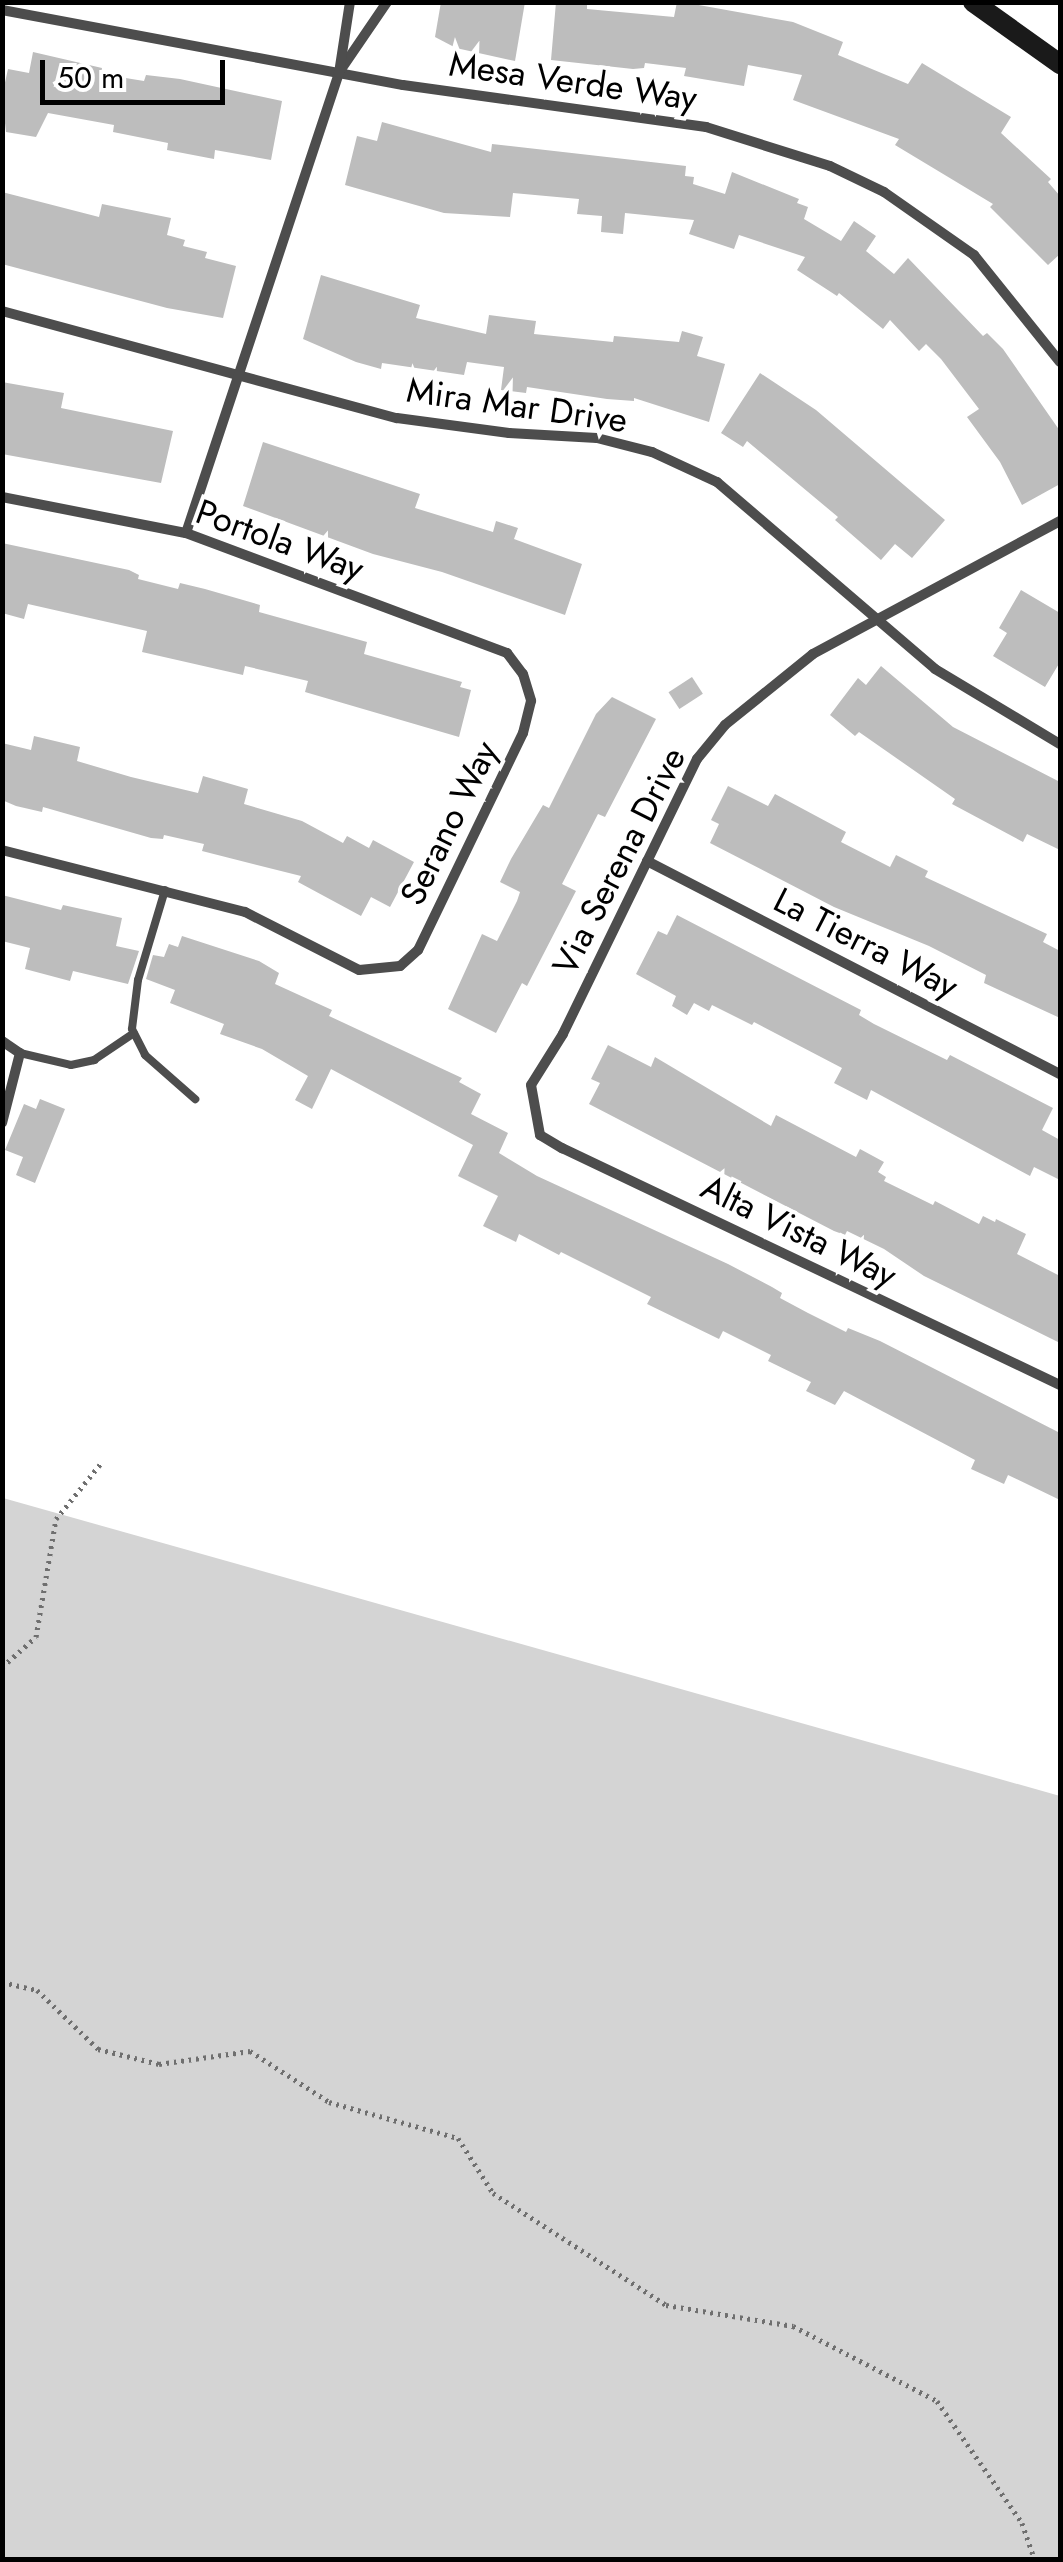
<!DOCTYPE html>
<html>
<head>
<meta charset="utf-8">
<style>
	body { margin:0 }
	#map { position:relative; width:1063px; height:2562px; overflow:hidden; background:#fff; font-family:Jost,sans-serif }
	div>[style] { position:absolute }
	.green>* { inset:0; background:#d4d4d4 }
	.building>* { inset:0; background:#bdbdbd; transform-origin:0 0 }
	.path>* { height:5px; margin-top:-2.5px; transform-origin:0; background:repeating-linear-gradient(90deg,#6f6f6f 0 2.5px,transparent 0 7.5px) }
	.lane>* { height:8px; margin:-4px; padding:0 4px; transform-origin:4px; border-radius:4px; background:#4d4d4d }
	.street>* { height:10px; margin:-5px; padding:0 5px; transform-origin:5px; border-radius:5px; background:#4d4d4d }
	.secondary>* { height:20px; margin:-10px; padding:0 10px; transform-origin:10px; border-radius:10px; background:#1a1a1a }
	span { translate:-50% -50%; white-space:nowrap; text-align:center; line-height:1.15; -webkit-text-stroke:8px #fff; paint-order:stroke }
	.street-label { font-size:35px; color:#000 }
	.frame { position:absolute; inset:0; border:5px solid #000; pointer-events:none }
	.scale { position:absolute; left:40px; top:60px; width:185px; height:45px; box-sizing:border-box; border:5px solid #000; border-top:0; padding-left:12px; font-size:30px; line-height:35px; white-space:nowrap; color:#000; -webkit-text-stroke:8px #fff; paint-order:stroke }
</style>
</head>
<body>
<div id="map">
	<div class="green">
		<i style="clip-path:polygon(3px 1498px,1060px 1796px,1060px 2559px,3px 2559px)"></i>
	</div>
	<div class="building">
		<i style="clip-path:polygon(441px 2px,525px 2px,515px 61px,456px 48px,435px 37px)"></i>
		<i style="clip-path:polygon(556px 2px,587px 2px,587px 9px,674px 17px,677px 2px,682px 2px,793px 22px,843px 42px,838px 55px,908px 84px,922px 63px,1011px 117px,1001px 133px,1051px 179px,1048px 182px,1060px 196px,1060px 254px,1048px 265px,990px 207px,993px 204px,895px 145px,899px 139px,793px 100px,802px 75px,748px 65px,744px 86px,684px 76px,686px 68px,645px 63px,644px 68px,633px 69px,551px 60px)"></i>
		<i style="clip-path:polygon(33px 52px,102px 68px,101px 74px,144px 81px,146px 75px,180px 79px,282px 101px,271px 160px,215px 150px,214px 159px,167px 150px,168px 143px,113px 132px,114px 125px,48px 113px,36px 137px,6px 132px,2px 96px,8px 69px,29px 73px)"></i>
		<i style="clip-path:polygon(382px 122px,491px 152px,492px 144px,686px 166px,685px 176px,694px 177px,693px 184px,725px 194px,732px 172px,799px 199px,797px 203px,808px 207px,804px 219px,841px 241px,854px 221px,876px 236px,866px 251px,894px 274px,908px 258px,983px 336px,987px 333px,1003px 349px,1060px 431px,1060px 484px,1022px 505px,1000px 462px,967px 417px,979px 409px,941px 359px,926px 344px,919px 351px,890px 320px,883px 329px,839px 293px,837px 296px,797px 270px,805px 257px,739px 235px,734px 249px,689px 234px,694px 220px,625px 213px,623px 234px,601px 232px,602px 216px,577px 214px,579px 199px,513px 193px,510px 217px,444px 213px,345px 185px,357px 136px,377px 141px)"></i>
		<i style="clip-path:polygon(2px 192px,99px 217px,102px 204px,171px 218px,167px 235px,185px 240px,183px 246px,207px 252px,205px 258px,236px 266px,223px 318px,167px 308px,2px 264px)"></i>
		<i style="clip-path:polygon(321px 275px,420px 305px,416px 318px,486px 334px,489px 315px,536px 321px,534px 334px,613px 342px,614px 336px,679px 342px,682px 331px,703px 337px,697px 356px,725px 364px,709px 422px,634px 398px,634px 401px,607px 399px,527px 387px,526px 393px,501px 390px,504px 367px,467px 362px,464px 375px,382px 363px,381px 369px,356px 362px,303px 339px)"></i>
		<i style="clip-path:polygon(760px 373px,816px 410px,945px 520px,912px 558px,895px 544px,881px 560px,835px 520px,838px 517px,747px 441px,743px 447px,721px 433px)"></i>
		<i style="clip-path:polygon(2px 382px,64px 393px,61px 408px,173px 431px,161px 483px,2px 454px)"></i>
		<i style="clip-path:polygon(263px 442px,420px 494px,415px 508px,493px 532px,496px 521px,518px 528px,514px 539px,582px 564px,565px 615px,442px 572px,373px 554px,243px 506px)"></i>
		<i style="clip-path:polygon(2px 543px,129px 570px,139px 575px,138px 579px,178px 589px,180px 583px,205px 589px,260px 605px,259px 612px,367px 642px,364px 654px,462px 682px,460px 687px,471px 690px,459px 737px,305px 692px,308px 681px,245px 666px,243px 675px,142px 652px,147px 631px,28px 604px,24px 619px,2px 613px)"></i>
		<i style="clip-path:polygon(1021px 590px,1060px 613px,1060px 662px,1045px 687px,993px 656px,1007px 633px,999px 628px)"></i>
		<i style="clip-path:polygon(881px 666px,953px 727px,1060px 782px,1060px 850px,1027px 834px,1023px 842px,952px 804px,955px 799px,859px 732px,855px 736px,830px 715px,858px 678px,866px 685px)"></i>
		<i style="left:692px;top:677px;width:20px;height:28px;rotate:57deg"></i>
		<i style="clip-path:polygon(612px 697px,656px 719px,605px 817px,598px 814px,562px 884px,576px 891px,527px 986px,522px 983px,496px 1033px,448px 1009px,482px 934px,497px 941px,517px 901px,520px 892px,500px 882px,511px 859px,543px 805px,549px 808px,596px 714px)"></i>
		<i style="clip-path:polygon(34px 736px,80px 747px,77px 761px,131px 777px,198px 793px,203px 776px,248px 789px,244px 804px,302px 821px,343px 843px,347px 836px,369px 848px,373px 840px,414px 862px,390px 907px,371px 897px,361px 916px,298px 882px,301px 876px,202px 851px,204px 844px,164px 835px,163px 839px,151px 838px,43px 807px,42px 812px,16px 806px,2px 800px,2px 743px,31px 750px)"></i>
		<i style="clip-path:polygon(728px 786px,768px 806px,775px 794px,846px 832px,841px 842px,890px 867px,896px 855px,928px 871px,925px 877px,1047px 934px,1043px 942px,1060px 951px,1060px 1018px,984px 983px,986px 975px,929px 946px,834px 907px,710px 843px,719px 824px,711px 820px)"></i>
		<i style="clip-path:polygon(2px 895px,61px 910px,63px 905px,122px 918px,116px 946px,139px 951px,128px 984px,73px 971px,70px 981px,25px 969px,30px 948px,2px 941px)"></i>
		<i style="clip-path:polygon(677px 915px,861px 1010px,859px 1015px,874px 1024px,947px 1060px,950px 1055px,1053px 1108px,1042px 1130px,1060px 1140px,1060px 1180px,1034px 1167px,1030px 1176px,871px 1090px,867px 1100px,834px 1083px,842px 1068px,754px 1022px,752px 1025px,712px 1005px,709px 1011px,694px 1003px,687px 1015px,672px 1006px,676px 996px,636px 974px,658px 931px,667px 935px)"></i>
		<i style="clip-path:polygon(182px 936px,259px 961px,279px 973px,275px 984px,332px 1010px,329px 1016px,462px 1078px,459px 1082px,481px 1094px,471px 1114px,508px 1133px,499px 1153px,537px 1176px,728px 1264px,772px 1287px,782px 1293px,780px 1298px,808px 1313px,846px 1332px,848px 1328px,880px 1341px,1060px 1433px,1060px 1500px,1008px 1475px,1004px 1484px,971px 1469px,975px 1460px,844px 1391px,835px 1405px,806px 1391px,811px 1382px,768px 1361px,771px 1355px,723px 1331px,719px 1339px,647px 1304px,651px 1297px,561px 1252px,559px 1255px,519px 1234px,516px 1242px,483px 1226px,498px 1196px,458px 1176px,473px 1145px,331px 1069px,312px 1109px,295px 1100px,308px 1076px,262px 1049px,220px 1034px,224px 1024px,170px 1003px,175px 990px,146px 979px,153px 955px,164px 957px,169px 944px,178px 947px)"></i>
		<i style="clip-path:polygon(608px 1045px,651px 1067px,655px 1057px,771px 1126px,776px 1115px,856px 1157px,860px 1149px,884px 1162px,878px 1172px,886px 1177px,884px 1181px,933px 1205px,935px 1201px,979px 1224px,983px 1216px,995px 1222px,996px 1219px,1026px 1234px,1017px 1254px,1060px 1276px,1060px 1343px,924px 1276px,884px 1249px,847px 1231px,845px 1235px,834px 1231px,589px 1104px,600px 1083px,591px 1079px)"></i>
		<i style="clip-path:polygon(40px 1099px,65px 1109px,35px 1183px,16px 1175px,23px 1157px,5px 1150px,24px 1104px,36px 1109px)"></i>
	</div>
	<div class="path">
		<i style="left:2px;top:1667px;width:45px;rotate:-41.4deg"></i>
		<i style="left:36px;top:1637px;width:120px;rotate:-80.4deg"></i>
		<i style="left:56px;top:1519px;width:73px;rotate:-51.1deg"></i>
		<i style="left:2px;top:1982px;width:36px;rotate:13deg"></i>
		<i style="left:37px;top:1990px;width:85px;rotate:44deg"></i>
		<i style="left:98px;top:2049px;width:63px;rotate:13.8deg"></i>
		<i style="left:159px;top:2064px;width:92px;rotate:-8.1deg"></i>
		<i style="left:250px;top:2051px;width:94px;rotate:32.8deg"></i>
		<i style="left:329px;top:2102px;width:134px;rotate:15.6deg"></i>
		<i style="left:458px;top:2138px;width:65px;rotate:57.5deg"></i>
		<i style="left:493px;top:2193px;width:206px;rotate:32.9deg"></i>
		<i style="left:666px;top:2305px;width:129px;rotate:9.4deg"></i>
		<i style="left:793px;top:2326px;width:162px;rotate:27.5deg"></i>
		<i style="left:937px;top:2401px;width:149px;rotate:55.1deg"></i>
		<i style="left:1022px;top:2523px;width:39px;rotate:71deg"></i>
	</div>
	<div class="lane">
		<i style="left:165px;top:890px;width:94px;rotate:106.7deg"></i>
		<i style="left:138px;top:980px;width:49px;rotate:97deg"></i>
		<i style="left:132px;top:1029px;width:29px;rotate:63deg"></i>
		<i style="left:145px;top:1055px;width:67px;rotate:41.3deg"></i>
		<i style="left:20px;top:1053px;width:52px;rotate:13.2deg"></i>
		<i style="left:71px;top:1065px;width:24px;rotate:-12deg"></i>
		<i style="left:94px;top:1060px;width:48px;rotate:-34deg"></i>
	</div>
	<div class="street">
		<i style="left:2px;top:10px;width:408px;rotate:10.6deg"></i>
		<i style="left:403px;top:85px;width:306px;rotate:7.9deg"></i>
		<i style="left:706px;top:127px;width:130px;rotate:17.5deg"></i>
		<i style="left:830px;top:166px;width:60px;rotate:25.7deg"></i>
		<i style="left:884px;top:192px;width:110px;rotate:35deg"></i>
		<i style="left:974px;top:255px;width:137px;rotate:51.2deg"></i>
		<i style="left:342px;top:68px;width:80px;rotate:-55.7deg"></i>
		<i style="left:2px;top:311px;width:409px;rotate:15.2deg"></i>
		<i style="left:397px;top:418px;width:113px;rotate:7.6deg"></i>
		<i style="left:509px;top:433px;width:88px;rotate:3.3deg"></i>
		<i style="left:597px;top:438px;width:57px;rotate:14.3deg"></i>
		<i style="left:652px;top:452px;width:72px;rotate:24.8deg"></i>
		<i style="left:717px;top:482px;width:287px;rotate:40.6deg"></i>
		<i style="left:935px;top:669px;width:146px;rotate:31deg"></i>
		<i style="left:2px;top:497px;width:187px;rotate:11.1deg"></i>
		<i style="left:186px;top:533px;width:343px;rotate:20.5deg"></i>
		<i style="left:507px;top:653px;width:26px;rotate:53deg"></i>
		<i style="left:523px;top:674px;width:28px;rotate:73deg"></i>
		<i style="left:531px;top:701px;width:33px;rotate:104deg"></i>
		<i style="left:523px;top:733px;width:241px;rotate:115.8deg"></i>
		<i style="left:418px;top:950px;width:24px;rotate:138deg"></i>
		<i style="left:400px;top:966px;width:41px;rotate:174.4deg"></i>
		<i style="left:359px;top:970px;width:128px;rotate:-153deg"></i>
		<i style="left:245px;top:912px;width:251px;rotate:-165.7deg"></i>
		<i style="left:1060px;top:521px;width:281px;rotate:151.7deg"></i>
		<i style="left:813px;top:654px;width:113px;rotate:141.1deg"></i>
		<i style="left:725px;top:725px;width:44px;rotate:129.5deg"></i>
		<i style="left:697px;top:759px;width:306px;rotate:116deg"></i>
		<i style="left:563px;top:1034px;width:60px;rotate:122.1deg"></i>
		<i style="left:531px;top:1085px;width:51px;rotate:79.8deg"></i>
		<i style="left:540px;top:1135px;width:26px;rotate:31deg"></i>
		<i style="left:562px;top:1148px;width:552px;rotate:25.45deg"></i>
		<i style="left:186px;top:533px;width:485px;rotate:-71.6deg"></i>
		<i style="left:339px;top:73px;width:72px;rotate:-81.2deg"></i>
		<i style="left:647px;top:861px;width:465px;rotate:27.3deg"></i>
		<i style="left:2px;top:1041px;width:22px;rotate:34deg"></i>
		<i style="left:20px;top:1053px;width:72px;rotate:104.4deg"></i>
	</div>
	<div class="secondary">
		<i style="left:973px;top:2px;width:107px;rotate:35.5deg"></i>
	</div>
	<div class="street-label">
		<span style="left:573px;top:81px;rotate:8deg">Mesa Verde Way</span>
		<span style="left:517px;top:405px;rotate:8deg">Mira Mar Drive</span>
		<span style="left:280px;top:540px;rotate:20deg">Portola Way</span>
		<span style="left:449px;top:823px;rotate:-64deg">Serano Way</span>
		<span style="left:619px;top:861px;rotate:-63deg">Via Serena Drive</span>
		<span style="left:866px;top:943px;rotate:27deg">La Tierra Way</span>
		<span style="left:799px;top:1231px;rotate:26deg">Alta Vista Way</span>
	</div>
	<div class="frame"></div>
	<div class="scale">50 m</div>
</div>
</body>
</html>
